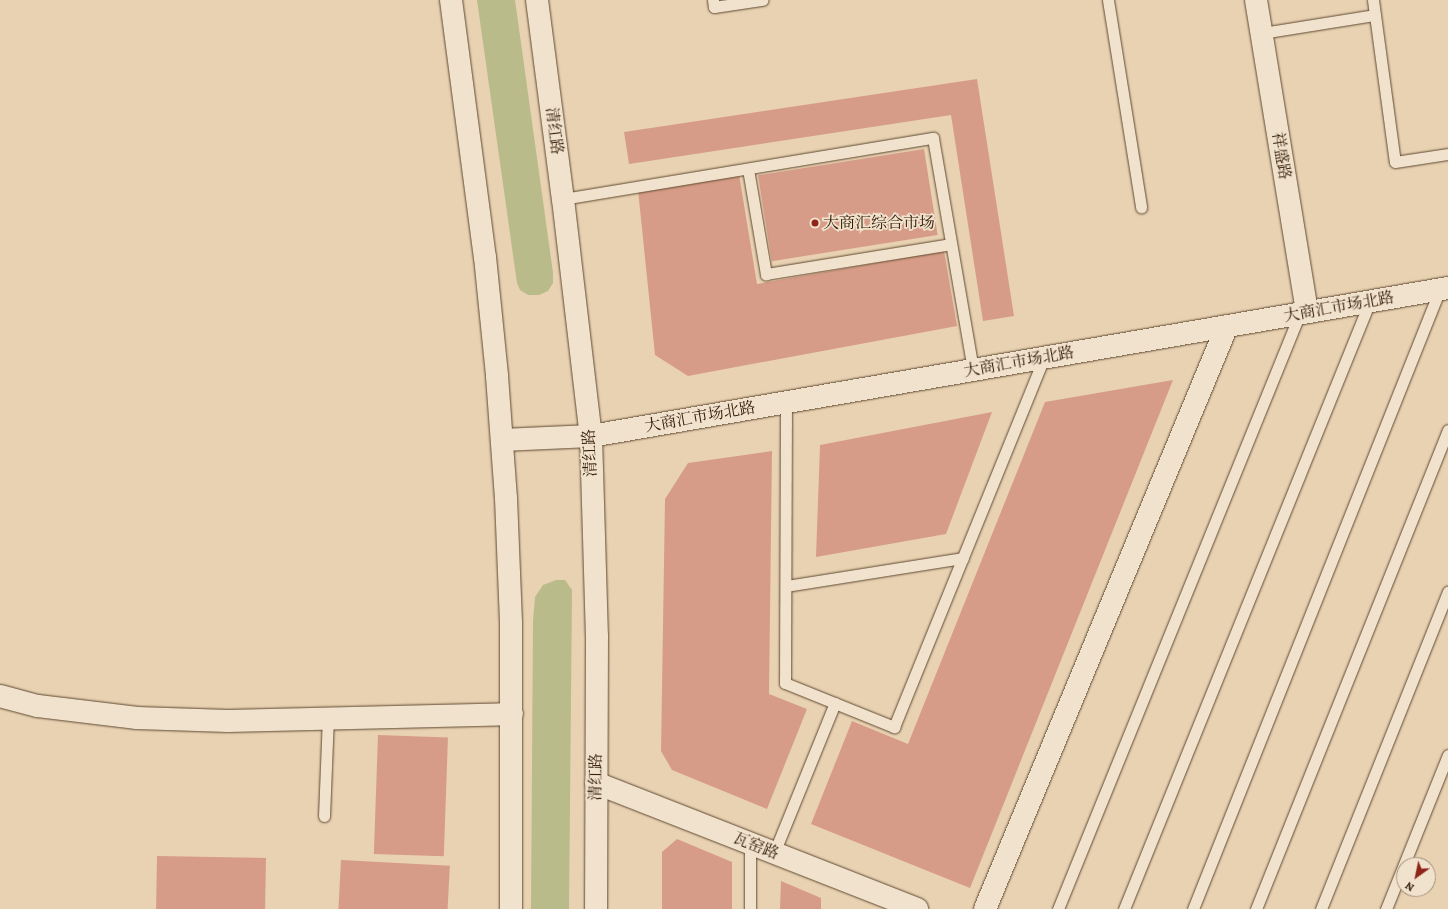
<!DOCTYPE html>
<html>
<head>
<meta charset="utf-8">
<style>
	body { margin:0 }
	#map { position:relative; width:1448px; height:909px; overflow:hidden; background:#e8d2b2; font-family:Alegreya,"Noto Serif SC",serif }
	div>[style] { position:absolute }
	.green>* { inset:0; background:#b9bb8a }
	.building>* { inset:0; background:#d79c87; transform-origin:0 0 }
	.roads { filter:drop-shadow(0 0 1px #604931) drop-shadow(0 0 1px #604931) }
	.service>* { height:11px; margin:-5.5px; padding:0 5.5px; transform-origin:5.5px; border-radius:5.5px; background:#f0e2cd }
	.minor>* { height:22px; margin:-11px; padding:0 11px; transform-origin:11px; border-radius:11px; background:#f0e2cd }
	.tertiary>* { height:22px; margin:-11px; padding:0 11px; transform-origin:11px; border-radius:11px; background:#f0e2cd }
	.secondary>* { height:22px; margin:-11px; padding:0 11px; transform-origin:11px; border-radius:11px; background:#f0e2cd }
	.dots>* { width:11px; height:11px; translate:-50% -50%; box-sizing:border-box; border:2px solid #f0e2cd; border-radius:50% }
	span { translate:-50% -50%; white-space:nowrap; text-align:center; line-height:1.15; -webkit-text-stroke:3.5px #f0e2cd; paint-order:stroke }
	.street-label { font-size:16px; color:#331b06 }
	.poi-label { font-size:16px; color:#331b06 }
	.left { translate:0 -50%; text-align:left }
	.north { position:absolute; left:1396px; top:857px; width:40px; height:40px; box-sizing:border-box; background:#f0e2cd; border:1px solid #a4927d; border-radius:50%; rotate:213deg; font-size:11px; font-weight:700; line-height:16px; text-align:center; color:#331b06 }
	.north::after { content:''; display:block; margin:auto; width:14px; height:18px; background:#8f2418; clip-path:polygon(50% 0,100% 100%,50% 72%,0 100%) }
</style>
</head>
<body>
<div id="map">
	<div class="green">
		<i style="clip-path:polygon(477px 0,515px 0,553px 273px,553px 283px,548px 291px,539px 295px,528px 295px,520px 290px,517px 283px)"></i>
		<i style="clip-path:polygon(556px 580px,565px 580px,572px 590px,569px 909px,531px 909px,533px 621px,535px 597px,543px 585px)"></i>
	</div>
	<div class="building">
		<i style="clip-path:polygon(977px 79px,1014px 316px,983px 321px,951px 115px,629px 164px,624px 132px)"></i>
		<i style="left:924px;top:149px;width:87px;height:168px;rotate:81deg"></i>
		<i style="clip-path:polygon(739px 174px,757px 284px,944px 251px,957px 326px,688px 376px,655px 355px,638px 190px)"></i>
		<i style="clip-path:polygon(1173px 380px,970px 888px,811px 824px,852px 721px,908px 744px,1045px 402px)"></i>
		<i style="clip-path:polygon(992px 412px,946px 534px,816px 557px,820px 445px)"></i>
		<i style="clip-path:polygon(772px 451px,769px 694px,807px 709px,767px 809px,672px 770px,661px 751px,665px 499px,688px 463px)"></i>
		<i style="left:378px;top:735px;width:70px;height:119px;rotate:2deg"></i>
		<i style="clip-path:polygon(677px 839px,732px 862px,732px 909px,662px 909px,662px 852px)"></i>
		<i style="left:157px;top:856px;width:109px;height:53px;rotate:1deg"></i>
		<i style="left:341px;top:860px;width:109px;height:49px;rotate:3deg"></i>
		<i style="clip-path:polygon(781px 881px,821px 898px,821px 909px,780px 909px)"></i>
	</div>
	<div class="roads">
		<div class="service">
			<i style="left:713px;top:0;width:7px;rotate:82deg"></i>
			<i style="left:714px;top:7px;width:49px;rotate:-8.3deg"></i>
			<i style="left:1108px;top:0;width:210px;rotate:80.9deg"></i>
			<i style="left:1373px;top:0;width:163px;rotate:82.3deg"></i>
			<i style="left:1395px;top:162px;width:54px;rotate:-8.6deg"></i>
			<i style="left:1262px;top:33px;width:114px;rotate:-9.1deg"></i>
			<i style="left:748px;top:169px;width:107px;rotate:80.3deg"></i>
			<i style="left:766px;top:274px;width:187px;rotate:-9.2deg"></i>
			<i style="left:563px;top:199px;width:375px;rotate:-9.4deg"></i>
			<i style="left:933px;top:138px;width:235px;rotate:80.2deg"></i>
			<i style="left:786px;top:402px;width:281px;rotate:90.2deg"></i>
			<i style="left:785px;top:683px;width:118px;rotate:22deg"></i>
			<i style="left:894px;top:727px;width:399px;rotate:-67.9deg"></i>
			<i style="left:786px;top:586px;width:179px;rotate:-9deg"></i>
			<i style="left:324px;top:816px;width:98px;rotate:-87.7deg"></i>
			<i style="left:774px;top:853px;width:162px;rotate:-67.9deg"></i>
			<i style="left:750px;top:909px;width:66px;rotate:-90deg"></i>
			<i style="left:1058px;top:909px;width:643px;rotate:-67.9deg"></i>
			<i style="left:1124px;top:909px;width:656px;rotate:-67.97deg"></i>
			<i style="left:1193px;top:909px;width:667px;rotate:-68.28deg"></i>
			<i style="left:1256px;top:909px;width:516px;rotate:-68.16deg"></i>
			<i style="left:1321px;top:909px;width:342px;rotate:-68.2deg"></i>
			<i style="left:1386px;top:909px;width:166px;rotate:-68.1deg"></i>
		</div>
		<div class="minor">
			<i style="left:591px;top:436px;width:870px;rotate:-9.8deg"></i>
			<i style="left:0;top:696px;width:39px;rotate:15deg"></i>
			<i style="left:38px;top:706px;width:100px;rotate:6.9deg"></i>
			<i style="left:137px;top:718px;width:91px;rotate:1.9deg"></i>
			<i style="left:228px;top:721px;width:284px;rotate:-1.4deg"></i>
			<i style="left:596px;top:783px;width:345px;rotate:21.4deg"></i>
			<i style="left:985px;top:909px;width:631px;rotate:-67.46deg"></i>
		</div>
		<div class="tertiary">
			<i style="left:1256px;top:0;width:316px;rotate:80.7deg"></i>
		</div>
		<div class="secondary">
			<i style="left:451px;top:0;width:259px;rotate:82.5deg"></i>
			<i style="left:485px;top:257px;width:120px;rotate:84.2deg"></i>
			<i style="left:497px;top:376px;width:122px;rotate:85.8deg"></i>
			<i style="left:506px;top:498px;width:125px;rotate:87.7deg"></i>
			<i style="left:511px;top:623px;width:286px;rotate:90deg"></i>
			<i style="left:537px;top:0;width:201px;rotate:82.6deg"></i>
			<i style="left:563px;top:199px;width:239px;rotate:83.3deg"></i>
			<i style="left:591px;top:436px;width:200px;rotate:88.3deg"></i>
			<i style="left:597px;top:636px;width:273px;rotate:90.2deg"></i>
			<i style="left:502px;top:440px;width:89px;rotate:-2.6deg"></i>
		</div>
	</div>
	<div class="dots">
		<i style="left:815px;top:223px;background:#8f2418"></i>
	</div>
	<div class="street-label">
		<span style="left:554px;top:131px;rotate:83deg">清红路</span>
		<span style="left:1281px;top:156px;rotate:81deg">祥盛路</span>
		<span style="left:1339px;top:307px;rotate:-10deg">大商汇市场北路</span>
		<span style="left:1019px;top:362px;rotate:-10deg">大商汇市场北路</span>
		<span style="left:700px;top:417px;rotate:-10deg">大商汇市场北路</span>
		<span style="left:590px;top:453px;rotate:-93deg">清红路</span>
		<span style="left:596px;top:777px;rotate:-89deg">清红路</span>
		<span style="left:756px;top:846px;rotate:22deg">瓦窑路</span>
	</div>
	<div class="poi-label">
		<span class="left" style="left:823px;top:223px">大商汇综合市场</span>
	</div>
	<div class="north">N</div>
</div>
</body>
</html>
